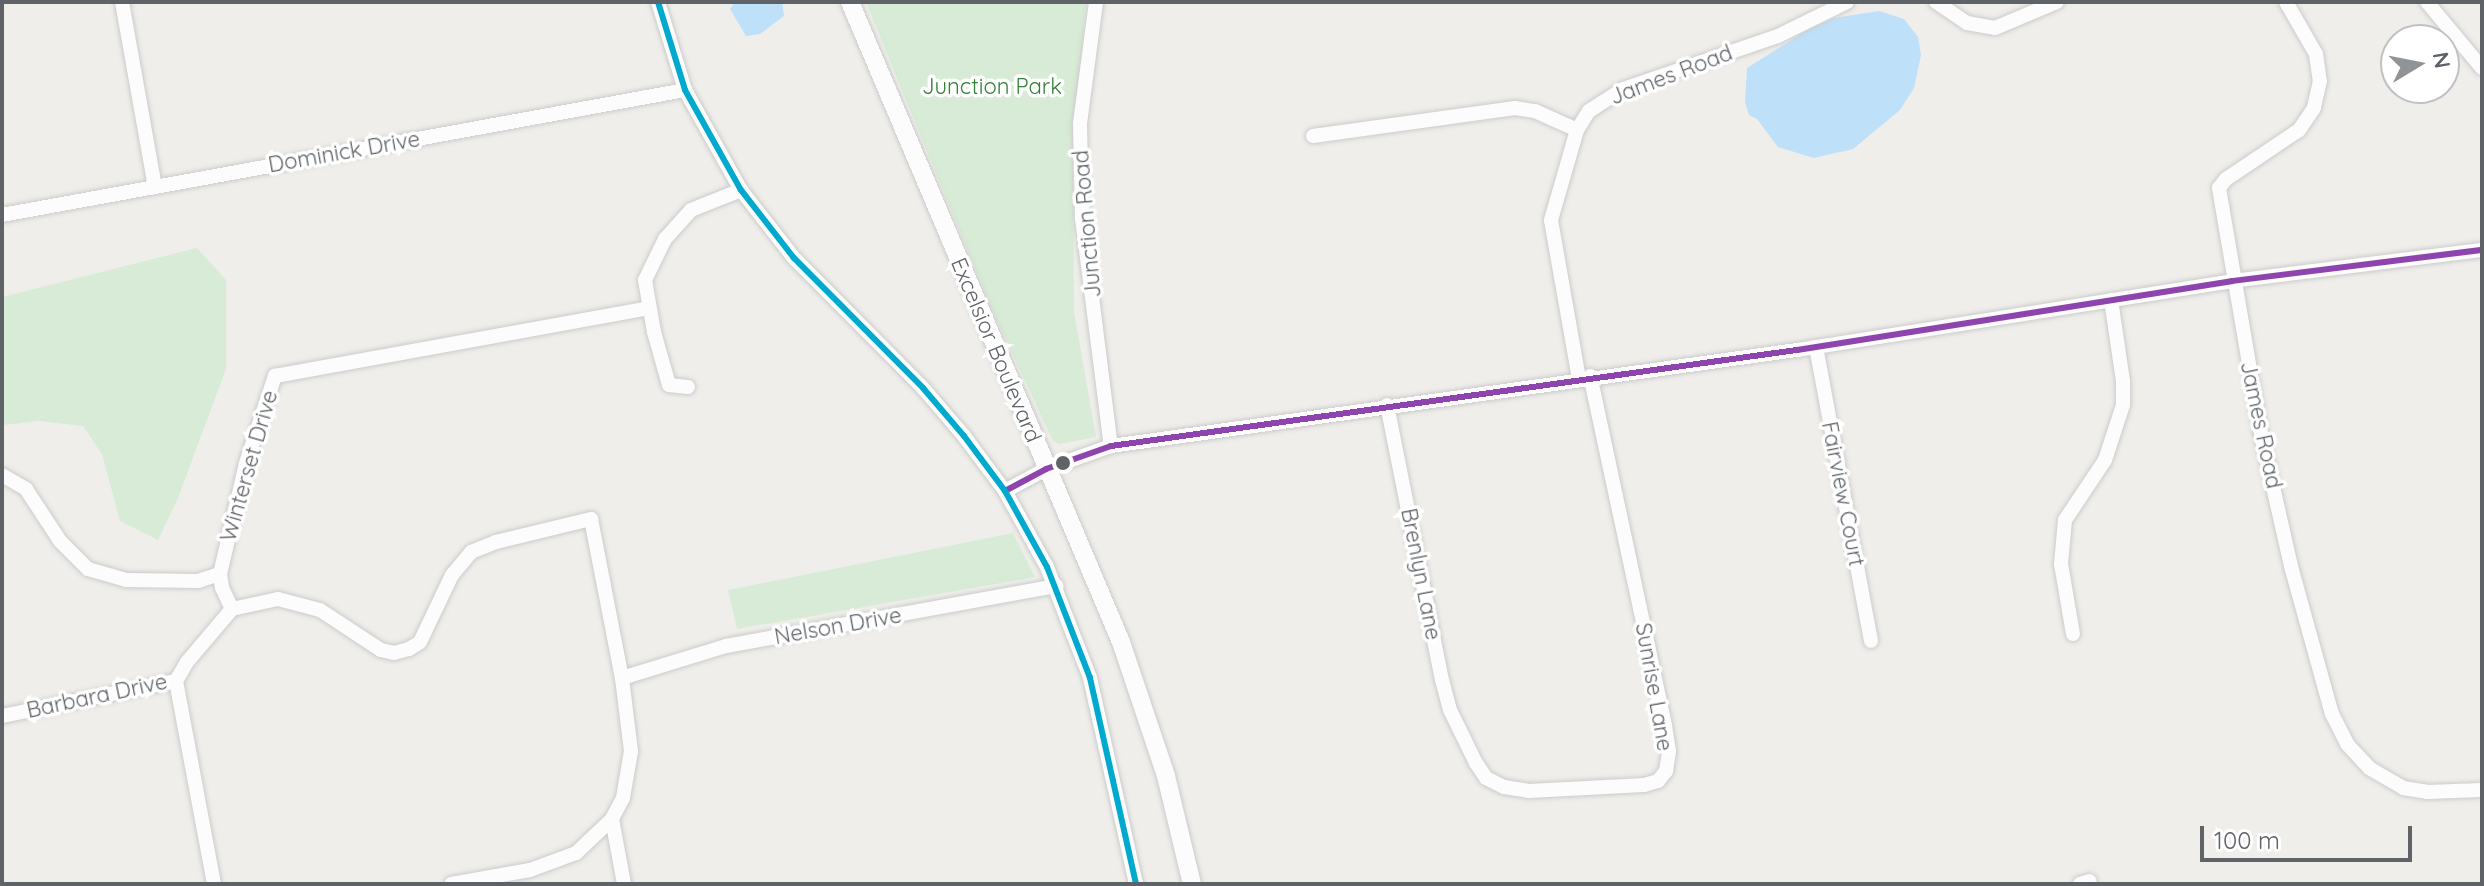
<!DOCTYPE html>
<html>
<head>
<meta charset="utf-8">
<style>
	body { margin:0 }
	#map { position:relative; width:2484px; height:886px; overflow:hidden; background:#efeeea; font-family:Quicksand,sans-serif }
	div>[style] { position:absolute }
	.green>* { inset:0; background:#d8ebd6 }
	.water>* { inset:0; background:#bfe0f9 }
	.roads { filter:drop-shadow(0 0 2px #cbcccc) drop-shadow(0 0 2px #cbcccc) }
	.minor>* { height:14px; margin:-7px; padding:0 7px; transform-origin:7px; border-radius:7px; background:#fdfcfc }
	.secondary>* { height:18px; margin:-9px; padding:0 9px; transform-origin:9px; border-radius:9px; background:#fdfcfc }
	.bus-1>* { height:6px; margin:-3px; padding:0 3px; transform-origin:3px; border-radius:3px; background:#8e44ad }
	.bus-2>* { height:6px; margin:-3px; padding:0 3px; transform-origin:3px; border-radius:3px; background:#00a9ce }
	.dots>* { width:22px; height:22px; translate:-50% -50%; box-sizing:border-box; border:4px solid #fff; border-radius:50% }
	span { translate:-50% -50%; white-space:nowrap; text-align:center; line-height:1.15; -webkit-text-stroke:7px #fff; paint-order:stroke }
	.street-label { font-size:22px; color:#5f6368 }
	.park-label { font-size:22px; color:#348238 }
	.frame { position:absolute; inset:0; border:4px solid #5f6368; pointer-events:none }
	.north { position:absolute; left:2380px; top:24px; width:80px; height:80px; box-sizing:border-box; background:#fff; border:2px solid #bfc1c3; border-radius:50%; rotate:80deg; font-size:22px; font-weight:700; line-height:32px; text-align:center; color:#5f6368 }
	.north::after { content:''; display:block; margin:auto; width:28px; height:36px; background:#919496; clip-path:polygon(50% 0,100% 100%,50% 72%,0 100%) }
	.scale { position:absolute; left:2200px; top:826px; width:212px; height:36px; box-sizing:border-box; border:4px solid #5f6368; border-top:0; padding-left:10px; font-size:24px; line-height:28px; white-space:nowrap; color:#5f6368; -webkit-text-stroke:6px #fff; paint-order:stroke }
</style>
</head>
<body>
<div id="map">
	<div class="green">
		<i style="clip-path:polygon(866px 2px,1086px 2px,1073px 147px,1074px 312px,1096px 437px,1059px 444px,1053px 441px,990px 305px)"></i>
		<i style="clip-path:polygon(197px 248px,226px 280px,226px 369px,178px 498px,158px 540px,120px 521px,102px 454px,83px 426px,39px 421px,2px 425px,2px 297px)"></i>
		<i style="clip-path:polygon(1013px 533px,1035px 577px,737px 629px,728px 590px)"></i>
	</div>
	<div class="water">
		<i style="clip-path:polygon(735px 2px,782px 2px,784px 16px,760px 34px,746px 36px,730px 9px)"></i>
		<i style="clip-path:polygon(1879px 11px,1904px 19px,1918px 37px,1921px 55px,1914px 88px,1900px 110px,1853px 149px,1814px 158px,1778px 147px,1757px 119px,1749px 115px,1745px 102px,1747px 68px,1809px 29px,1834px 18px)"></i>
	</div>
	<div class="roads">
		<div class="minor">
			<i style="left:122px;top:2px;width:188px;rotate:79.9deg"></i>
			<i style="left:658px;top:2px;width:92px;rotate:72.9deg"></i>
			<i style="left:685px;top:90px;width:115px;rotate:60.8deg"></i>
			<i style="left:741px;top:190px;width:86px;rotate:52.1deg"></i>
			<i style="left:794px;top:258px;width:183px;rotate:45.2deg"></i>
			<i style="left:923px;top:388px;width:63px;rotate:49.5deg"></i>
			<i style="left:964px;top:436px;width:69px;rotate:53.3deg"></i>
			<i style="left:1005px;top:491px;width:87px;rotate:61.1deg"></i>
			<i style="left:1047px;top:567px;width:119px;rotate:68.8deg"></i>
			<i style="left:1090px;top:678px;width:211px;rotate:77.4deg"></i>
			<i style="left:1096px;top:2px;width:123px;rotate:97.5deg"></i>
			<i style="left:1080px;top:124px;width:94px;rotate:88.8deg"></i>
			<i style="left:1082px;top:218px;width:230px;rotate:82.8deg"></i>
			<i style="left:1936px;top:2px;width:37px;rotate:34deg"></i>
			<i style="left:1967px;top:23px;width:28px;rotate:10deg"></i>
			<i style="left:1995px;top:28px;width:67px;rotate:-22.8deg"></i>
			<i style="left:2286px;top:2px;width:60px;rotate:60deg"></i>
			<i style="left:2316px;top:54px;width:27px;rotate:82deg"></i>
			<i style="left:2320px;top:81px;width:28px;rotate:103deg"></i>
			<i style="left:2314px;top:108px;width:27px;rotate:124deg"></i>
			<i style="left:2299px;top:130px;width:88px;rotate:146.1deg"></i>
			<i style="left:2226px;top:179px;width:11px;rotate:128deg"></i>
			<i style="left:2219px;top:188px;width:250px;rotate:80.3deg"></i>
			<i style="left:2261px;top:434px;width:139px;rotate:77.2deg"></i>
			<i style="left:2292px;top:570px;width:149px;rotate:74.5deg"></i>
			<i style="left:2332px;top:714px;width:34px;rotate:63deg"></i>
			<i style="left:2347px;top:744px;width:33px;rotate:47deg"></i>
			<i style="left:2369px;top:768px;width:39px;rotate:30deg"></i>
			<i style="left:2403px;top:788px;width:24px;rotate:9deg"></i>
			<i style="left:2427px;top:792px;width:55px;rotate:-2.1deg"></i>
			<i style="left:2427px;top:2px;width:86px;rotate:50.2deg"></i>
			<i style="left:1313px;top:136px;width:204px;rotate:-7.9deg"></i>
			<i style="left:1515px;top:108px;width:20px;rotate:9deg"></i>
			<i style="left:1535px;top:111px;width:46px;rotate:24.3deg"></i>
			<i style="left:2px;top:215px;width:694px;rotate:-10.37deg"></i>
			<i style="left:1816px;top:347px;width:299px;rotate:79.4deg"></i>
			<i style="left:1579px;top:379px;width:161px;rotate:-100deg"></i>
			<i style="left:1551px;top:220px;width:94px;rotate:-73.9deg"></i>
			<i style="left:1577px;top:130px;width:22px;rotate:-58deg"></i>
			<i style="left:1589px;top:111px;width:40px;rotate:-32.9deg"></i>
			<i style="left:1623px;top:89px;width:164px;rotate:-18.9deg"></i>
			<i style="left:1778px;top:36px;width:77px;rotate:-26.2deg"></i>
			<i style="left:688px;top:387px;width:19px;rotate:-174deg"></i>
			<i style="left:669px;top:385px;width:55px;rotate:-105.8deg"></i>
			<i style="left:654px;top:332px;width:53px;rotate:-99.8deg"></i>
			<i style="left:645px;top:280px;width:46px;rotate:-64deg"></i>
			<i style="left:665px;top:239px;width:39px;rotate:-48deg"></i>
			<i style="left:691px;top:210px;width:54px;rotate:-21.8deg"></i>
			<i style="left:1387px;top:405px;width:280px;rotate:78.7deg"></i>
			<i style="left:1442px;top:680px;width:31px;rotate:75deg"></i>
			<i style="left:1450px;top:710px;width:59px;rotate:63.9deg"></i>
			<i style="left:1476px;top:763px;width:18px;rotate:56deg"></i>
			<i style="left:1486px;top:778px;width:20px;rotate:27deg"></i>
			<i style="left:1504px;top:787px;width:25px;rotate:9deg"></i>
			<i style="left:1529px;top:791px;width:115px;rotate:-3deg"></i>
			<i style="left:1644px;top:785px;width:15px;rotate:-16deg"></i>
			<i style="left:1658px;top:781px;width:13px;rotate:-51deg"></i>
			<i style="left:1666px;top:771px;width:20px;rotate:-81deg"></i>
			<i style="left:1669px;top:751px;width:26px;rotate:-99deg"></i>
			<i style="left:1665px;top:725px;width:357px;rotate:-102.1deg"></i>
			<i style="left:2px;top:475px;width:28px;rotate:30deg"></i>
			<i style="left:26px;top:489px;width:62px;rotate:56.8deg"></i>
			<i style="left:60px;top:541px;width:40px;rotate:45deg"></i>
			<i style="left:88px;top:569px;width:40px;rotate:16deg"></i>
			<i style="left:126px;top:580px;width:72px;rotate:0.8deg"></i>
			<i style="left:198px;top:581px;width:23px;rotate:-18deg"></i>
			<i style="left:1005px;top:491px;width:47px;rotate:-28.2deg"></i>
			<i style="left:1046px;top:469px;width:69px;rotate:-19.5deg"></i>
			<i style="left:1111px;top:446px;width:693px;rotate:-7.97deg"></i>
			<i style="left:1797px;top:350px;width:440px;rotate:-9deg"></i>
			<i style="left:2232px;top:281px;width:252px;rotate:-7.1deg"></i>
			<i style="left:232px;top:609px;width:23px;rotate:-115deg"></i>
			<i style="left:222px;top:588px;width:14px;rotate:-98deg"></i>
			<i style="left:220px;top:574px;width:114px;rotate:-76.8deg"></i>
			<i style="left:246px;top:463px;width:92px;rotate:-71.6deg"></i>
			<i style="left:275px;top:376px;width:380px;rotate:-10.3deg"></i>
			<i style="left:2073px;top:634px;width:71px;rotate:-99.7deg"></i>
			<i style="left:2061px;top:564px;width:44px;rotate:-84.8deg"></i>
			<i style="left:2065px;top:520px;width:72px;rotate:-56.3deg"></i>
			<i style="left:2105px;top:460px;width:58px;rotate:-71.9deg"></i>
			<i style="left:2123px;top:405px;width:24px;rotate:-90deg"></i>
			<i style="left:2123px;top:381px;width:82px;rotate:-98.4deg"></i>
			<i style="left:622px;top:678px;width:109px;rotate:-17.1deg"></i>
			<i style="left:726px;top:646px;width:336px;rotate:-10.3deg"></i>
			<i style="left:176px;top:681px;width:22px;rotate:-60deg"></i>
			<i style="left:187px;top:662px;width:70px;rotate:-49.7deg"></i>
			<i style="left:232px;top:609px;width:47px;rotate:-12.3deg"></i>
			<i style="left:278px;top:599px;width:43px;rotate:14.7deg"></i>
			<i style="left:320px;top:610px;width:73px;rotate:33.3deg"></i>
			<i style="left:381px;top:650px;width:13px;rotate:13deg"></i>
			<i style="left:394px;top:653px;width:16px;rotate:-15deg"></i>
			<i style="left:409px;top:649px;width:13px;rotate:-32deg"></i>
			<i style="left:420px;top:642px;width:74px;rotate:-64.5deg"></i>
			<i style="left:452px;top:575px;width:30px;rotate:-50deg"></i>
			<i style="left:471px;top:552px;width:27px;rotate:-22deg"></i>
			<i style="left:496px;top:542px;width:98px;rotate:-13.6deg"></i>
			<i style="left:591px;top:519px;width:162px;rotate:79deg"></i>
			<i style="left:622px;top:678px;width:74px;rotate:83deg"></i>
			<i style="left:631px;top:751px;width:48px;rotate:99.7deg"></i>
			<i style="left:623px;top:798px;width:24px;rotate:118deg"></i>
			<i style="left:612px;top:819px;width:50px;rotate:136.6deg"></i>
			<i style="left:576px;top:853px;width:49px;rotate:159.7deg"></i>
			<i style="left:530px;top:870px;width:80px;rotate:170deg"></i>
			<i style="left:176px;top:681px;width:207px;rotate:79.4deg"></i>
			<i style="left:2px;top:716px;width:177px;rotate:-11.4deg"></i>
			<i style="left:612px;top:819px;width:66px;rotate:79.5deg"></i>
			<i style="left:2080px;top:884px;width:10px;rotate:-17deg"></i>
		</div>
		<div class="secondary">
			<i style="left:850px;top:2px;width:695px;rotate:67.05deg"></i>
			<i style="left:1121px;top:642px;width:141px;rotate:71.4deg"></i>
			<i style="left:1166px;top:776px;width:111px;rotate:76.5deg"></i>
		</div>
	</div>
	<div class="bus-1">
		<i style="left:1005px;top:491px;width:47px;rotate:-28.2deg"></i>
		<i style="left:1046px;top:469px;width:69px;rotate:-19.5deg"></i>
		<i style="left:1111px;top:446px;width:693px;rotate:-7.97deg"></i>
		<i style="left:1797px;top:350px;width:440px;rotate:-9deg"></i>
		<i style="left:2232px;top:281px;width:252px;rotate:-7.1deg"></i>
	</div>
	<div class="bus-2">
		<i style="left:658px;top:2px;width:92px;rotate:72.9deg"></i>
		<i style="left:685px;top:90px;width:115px;rotate:60.8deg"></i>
		<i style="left:741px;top:190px;width:86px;rotate:52.1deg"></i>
		<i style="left:794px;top:258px;width:183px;rotate:45.2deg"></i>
		<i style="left:923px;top:388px;width:63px;rotate:49.5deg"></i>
		<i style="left:964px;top:436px;width:69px;rotate:53.3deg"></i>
		<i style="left:1005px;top:491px;width:87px;rotate:61.1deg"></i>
		<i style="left:1047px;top:567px;width:119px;rotate:68.8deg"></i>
		<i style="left:1090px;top:678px;width:211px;rotate:77.4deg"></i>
	</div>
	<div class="dots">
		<i style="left:1063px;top:463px;background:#5f6368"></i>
	</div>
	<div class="street-label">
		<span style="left:1671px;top:75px;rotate:-21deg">James Road</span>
		<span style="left:344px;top:152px;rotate:-10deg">Dominick Drive</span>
		<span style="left:1087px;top:224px;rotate:-95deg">Junction Road</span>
		<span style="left:996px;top:350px;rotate:67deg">Excelsior Boulevard</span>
		<span style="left:2261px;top:425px;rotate:78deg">James Road</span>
		<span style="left:249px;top:466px;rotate:-74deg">Winterset Drive</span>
		<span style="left:1843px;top:494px;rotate:79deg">Fairview Court</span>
		<span style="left:1421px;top:574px;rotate:79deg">Brenlyn Lane</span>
		<span style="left:838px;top:626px;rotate:-10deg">Nelson Drive</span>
		<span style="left:1654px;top:687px;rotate:80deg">Sunrise Lane</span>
		<span style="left:97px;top:696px;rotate:-12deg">Barbara Drive</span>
	</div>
	<div class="park-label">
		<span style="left:992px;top:87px">Junction Park</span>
	</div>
	<div class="frame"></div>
	<div class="north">N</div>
	<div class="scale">100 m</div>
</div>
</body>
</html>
